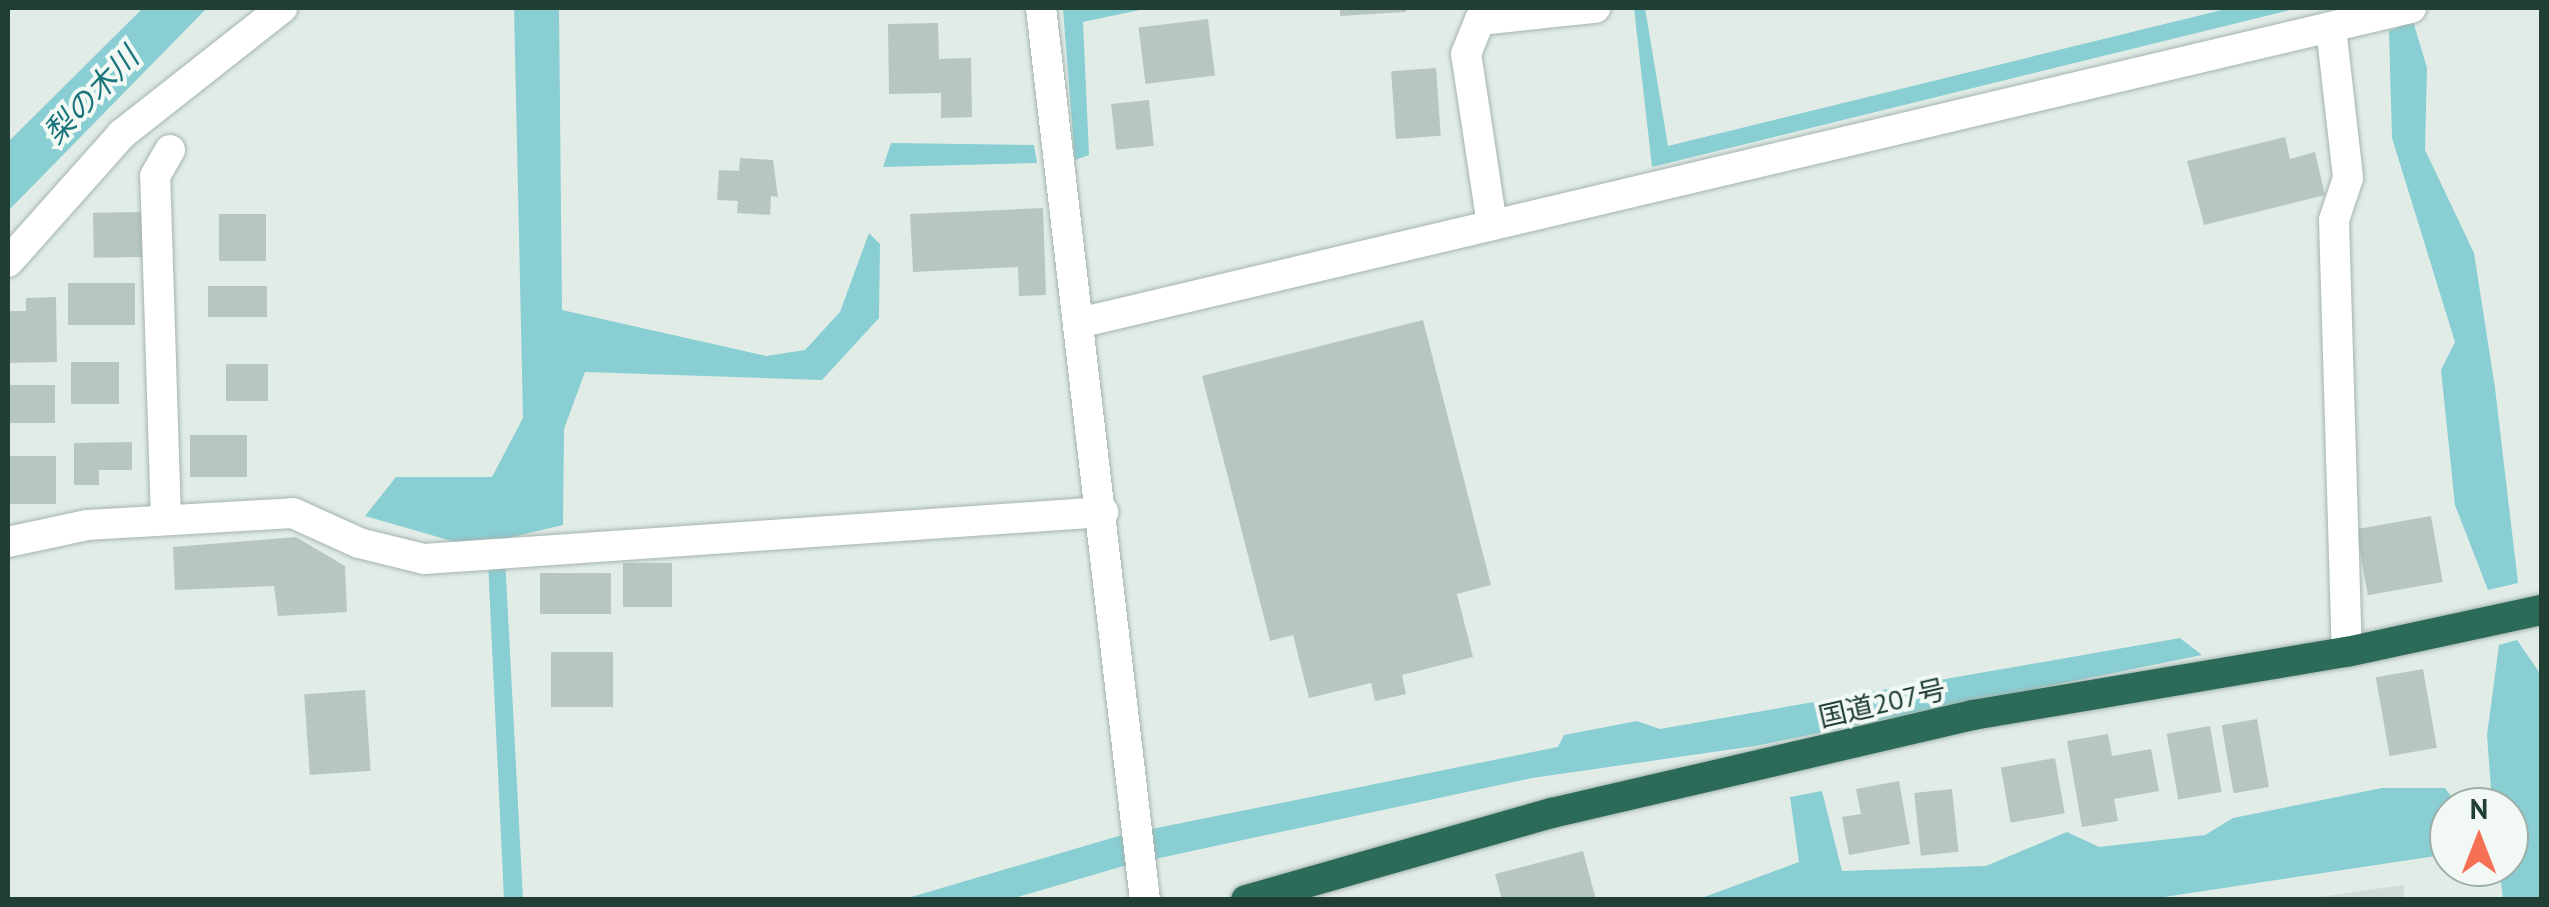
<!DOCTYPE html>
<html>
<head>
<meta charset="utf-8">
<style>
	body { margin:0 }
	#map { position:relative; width:2549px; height:907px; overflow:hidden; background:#e2ece7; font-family:"PT Sans","Noto Sans JP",sans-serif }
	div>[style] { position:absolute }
	.built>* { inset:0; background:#d0dcd5 }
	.water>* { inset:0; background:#88ced3 }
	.building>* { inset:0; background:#b7c7bf; transform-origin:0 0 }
	.roads { filter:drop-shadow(0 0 2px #a4b4ae) drop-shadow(0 0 2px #a4b4ae) }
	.minor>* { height:30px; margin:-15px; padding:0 15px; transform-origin:15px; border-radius:15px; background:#fff }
	.highway>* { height:30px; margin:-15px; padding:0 15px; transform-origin:15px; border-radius:15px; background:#2c6b59 }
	span { translate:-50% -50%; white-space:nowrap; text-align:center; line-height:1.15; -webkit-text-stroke:8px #f2f9f5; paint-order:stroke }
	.street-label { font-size:28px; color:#213e34 }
	.water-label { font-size:30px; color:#19747c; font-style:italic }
	.frame { position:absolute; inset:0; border:10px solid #213e34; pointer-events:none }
	.north { position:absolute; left:2429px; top:787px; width:100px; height:100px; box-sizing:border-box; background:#f2f9f5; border:2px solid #9eaea8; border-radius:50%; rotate:0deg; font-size:28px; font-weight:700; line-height:40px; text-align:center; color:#213e34 }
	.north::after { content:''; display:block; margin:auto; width:35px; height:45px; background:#f67056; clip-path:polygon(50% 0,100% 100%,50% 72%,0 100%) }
</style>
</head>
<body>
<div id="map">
	<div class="built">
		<i style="clip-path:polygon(2403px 885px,2405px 899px,2305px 899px)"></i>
	</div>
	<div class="water">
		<i style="clip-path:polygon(143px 8px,207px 8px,8px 211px,8px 142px)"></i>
		<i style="clip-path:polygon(514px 8px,559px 8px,562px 310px,766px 356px,805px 350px,840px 312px,869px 233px,880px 244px,879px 318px,822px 380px,585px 372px,564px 429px,563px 525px,504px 539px,523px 899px,504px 899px,487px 541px,459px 543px,365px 516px,396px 477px,492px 477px,523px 418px)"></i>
		<i style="clip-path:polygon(1149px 8px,1083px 22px,1089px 155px,1075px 160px,1063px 9px)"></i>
		<i style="clip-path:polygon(1634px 8px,1645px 8px,1668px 146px,2230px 8px,2298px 8px,1652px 167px)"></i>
		<i style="clip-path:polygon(2413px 21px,2427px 68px,2425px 150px,2474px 253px,2495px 388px,2518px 583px,2488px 590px,2455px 505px,2441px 370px,2455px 342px,2392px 138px,2389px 31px)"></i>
		<i style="clip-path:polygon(891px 143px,1034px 145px,1037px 163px,883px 167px)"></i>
		<i style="clip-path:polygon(2180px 638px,2202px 655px,1755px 746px,1532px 778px,1127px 865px,1011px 899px,901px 900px,1122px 835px,1558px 747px,1564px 735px,1637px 721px,1660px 729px)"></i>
		<i style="clip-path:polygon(2517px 640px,2541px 675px,2541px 899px,2503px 899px,2499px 867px,2509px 867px,2509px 807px,2476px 803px,2492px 802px,2487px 735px,2499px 645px)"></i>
		<i style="clip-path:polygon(2382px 788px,2445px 788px,2459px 807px,2449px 807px,2449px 854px,2151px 899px,1699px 899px,1799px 862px,1790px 797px,1822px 791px,1842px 871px,1986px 866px,2067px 832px,2099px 847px,2205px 835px,2233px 818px)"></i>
	</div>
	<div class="building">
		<i style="clip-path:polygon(1340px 8px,1406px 8px,1406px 12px,1340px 16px)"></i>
		<i style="left:1208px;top:19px;width:57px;height:70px;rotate:83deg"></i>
		<i style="clip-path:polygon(938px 23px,939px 59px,971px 58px,972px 117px,941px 118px,941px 93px,889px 94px,888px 24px)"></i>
		<i style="left:1436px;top:68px;width:68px;height:45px;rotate:86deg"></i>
		<i style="left:1149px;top:100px;width:46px;height:38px;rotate:84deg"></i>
		<i style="clip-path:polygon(2285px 137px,2290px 159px,2315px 152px,2325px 195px,2204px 225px,2187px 161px)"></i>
		<i style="clip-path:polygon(740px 158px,773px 160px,778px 197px,771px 196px,770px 215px,737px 213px,738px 201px,717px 200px,719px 170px,739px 171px)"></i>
		<i style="clip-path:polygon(1043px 208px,1046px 295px,1019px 296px,1018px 267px,913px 272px,910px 214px)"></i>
		<i style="left:142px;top:212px;width:45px;height:49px;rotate:89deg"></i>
		<i style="left:219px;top:214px;width:47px;height:47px"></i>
		<i style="left:68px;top:283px;width:67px;height:42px"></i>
		<i style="left:267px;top:286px;width:31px;height:59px;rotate:90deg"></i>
		<i style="clip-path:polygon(56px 297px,57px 362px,8px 363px,9px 311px,26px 311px,26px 298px)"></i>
		<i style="clip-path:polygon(1423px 320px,1491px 585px,1457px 594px,1473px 657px,1402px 675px,1406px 694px,1375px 701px,1371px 683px,1309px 698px,1293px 635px,1270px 641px,1202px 376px)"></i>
		<i style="left:119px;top:362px;width:42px;height:48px;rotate:90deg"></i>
		<i style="left:268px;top:364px;width:37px;height:42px;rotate:90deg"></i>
		<i style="left:8px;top:385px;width:47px;height:38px"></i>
		<i style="left:190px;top:435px;width:57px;height:42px"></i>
		<i style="clip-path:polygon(132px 442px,132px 470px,99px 470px,99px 485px,74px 485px,74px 443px)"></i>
		<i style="left:8px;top:456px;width:48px;height:48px"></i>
		<i style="left:2431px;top:516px;width:67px;height:76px;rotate:80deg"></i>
		<i style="clip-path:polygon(296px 537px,345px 566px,347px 612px,278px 616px,274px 586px,175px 590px,173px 547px)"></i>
		<i style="left:672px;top:563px;width:44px;height:49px;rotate:90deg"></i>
		<i style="left:540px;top:573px;width:71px;height:41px"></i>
		<i style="left:551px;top:652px;width:62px;height:55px"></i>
		<i style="left:2423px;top:669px;width:80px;height:48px;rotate:80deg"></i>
		<i style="left:365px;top:690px;width:81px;height:61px;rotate:86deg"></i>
		<i style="left:2257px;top:719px;width:69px;height:36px;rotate:80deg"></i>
		<i style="left:2210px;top:726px;width:67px;height:44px;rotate:80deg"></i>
		<i style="clip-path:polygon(2108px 734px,2112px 756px,2151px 749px,2159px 791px,2114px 799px,2118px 821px,2082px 827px,2067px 741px)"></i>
		<i style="left:2055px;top:758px;width:56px;height:55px;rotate:80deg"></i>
		<i style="clip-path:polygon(1899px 781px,1910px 844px,1849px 855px,1842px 817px,1861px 814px,1856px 789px)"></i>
		<i style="left:1952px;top:789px;width:63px;height:38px;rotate:84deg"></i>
		<i style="clip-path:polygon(1583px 851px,1596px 900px,1502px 900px,1495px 874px)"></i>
	</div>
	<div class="roads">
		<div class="minor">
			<i style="left:1041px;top:8px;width:898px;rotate:83.35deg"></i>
			<i style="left:2331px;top:28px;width:151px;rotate:83.5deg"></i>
			<i style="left:2348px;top:178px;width:44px;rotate:108.4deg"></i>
			<i style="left:2334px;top:220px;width:432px;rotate:88.3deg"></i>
			<i style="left:1492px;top:225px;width:173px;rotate:-98.6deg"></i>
			<i style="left:1466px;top:54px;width:37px;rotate:-68deg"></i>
			<i style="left:1480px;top:20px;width:116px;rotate:-6deg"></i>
			<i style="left:8px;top:262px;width:171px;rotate:-48.3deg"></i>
			<i style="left:122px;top:134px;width:204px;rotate:-38.2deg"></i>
			<i style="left:1079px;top:323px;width:1369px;rotate:-13.31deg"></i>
			<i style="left:166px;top:520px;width:344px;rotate:-91.8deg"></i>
			<i style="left:155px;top:176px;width:30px;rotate:-60deg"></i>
			<i style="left:8px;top:542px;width:81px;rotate:-12.1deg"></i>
			<i style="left:87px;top:525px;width:206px;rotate:-3.3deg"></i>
			<i style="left:293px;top:513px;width:72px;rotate:24.4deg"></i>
			<i style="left:359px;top:543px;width:67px;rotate:13.8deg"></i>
			<i style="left:424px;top:559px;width:681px;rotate:-3.96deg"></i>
		</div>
		<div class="highway">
			<i style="left:1246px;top:900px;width:318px;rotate:-15.9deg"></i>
			<i style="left:1552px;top:813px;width:432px;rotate:-13.1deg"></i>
			<i style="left:1973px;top:715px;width:379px;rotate:-9.6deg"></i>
			<i style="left:2347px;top:652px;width:199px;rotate:-12.2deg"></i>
		</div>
	</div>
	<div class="street-label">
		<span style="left:1882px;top:703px;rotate:-13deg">国道207号</span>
	</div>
	<div class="water-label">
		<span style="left:91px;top:95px;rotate:-46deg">梨の木川</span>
	</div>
	<div class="frame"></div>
	<div class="north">N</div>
</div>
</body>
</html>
